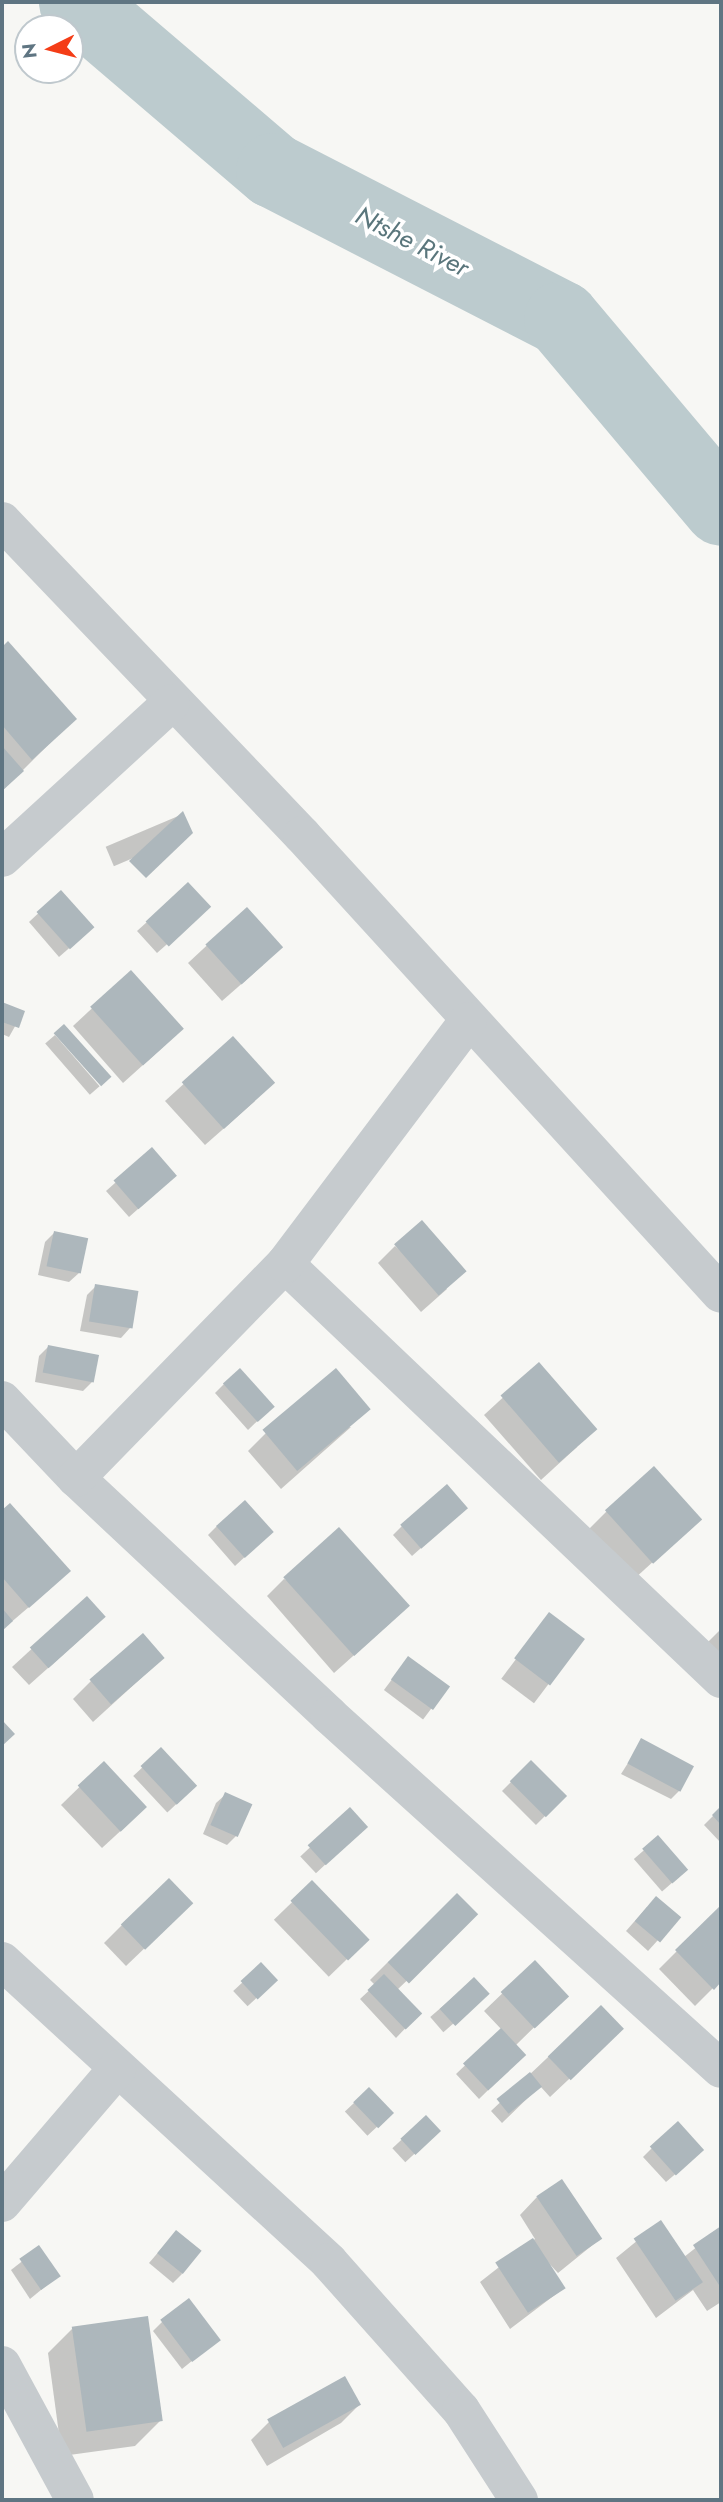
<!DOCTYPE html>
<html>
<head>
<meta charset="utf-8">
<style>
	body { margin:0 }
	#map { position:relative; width:723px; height:2502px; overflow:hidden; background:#f7f7f4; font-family:Jost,sans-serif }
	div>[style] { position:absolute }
	.shadow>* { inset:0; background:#0003; transform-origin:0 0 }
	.river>* { height:75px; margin:-37.5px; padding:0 37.5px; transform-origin:37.5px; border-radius:37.5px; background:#bccbce }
	.building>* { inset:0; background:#adb7bc; transform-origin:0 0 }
	.street>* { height:38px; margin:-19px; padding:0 19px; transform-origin:19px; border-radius:19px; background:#c6cbce }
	span { translate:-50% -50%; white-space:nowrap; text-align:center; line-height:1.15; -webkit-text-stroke:7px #fff; paint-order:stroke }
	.water-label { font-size:26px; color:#5a767c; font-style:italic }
	.frame { position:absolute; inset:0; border:4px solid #5f7582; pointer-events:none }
	.north { position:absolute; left:14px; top:14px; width:70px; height:70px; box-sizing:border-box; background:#fff; border:2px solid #bfc8cd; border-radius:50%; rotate:264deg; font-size:19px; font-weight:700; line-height:28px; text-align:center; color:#5f7582 }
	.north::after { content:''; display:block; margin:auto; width:24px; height:32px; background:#f43d17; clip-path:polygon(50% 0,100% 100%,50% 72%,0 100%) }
</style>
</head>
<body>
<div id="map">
	<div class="shadow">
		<i style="clip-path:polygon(8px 644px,56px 737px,2px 791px,2px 649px)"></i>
		<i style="left:183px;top:814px;width:21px;height:84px;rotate:67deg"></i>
		<i style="clip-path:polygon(188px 885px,199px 916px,157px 953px,137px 931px)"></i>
		<i style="clip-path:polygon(61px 892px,83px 936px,59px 957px,29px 922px)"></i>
		<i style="clip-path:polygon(246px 909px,263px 965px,222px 1001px,188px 963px)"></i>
		<i style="clip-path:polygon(131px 972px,163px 1047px,123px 1083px,73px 1026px)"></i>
		<i style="clip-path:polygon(2px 1004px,23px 1012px,9px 1037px,2px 1034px)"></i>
		<i style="left:55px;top:1035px;width:68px;height:13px;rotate:49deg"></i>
		<i style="clip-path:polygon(233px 1039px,255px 1101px,205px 1145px,165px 1101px)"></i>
		<i style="clip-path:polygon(152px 1150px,165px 1185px,129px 1217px,106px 1191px)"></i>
		<i style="clip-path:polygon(54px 1233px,79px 1273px,69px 1282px,38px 1275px,45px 1242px)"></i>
		<i style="clip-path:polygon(395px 1246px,447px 1289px,421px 1312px,378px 1263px)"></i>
		<i style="clip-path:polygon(96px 1286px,130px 1328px,121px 1338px,80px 1331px,87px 1295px)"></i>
		<i style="clip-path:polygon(48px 1347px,92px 1382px,83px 1391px,35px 1382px,39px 1356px)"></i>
		<i style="clip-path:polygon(538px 1365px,577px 1447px,541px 1480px,484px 1415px)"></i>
		<i style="clip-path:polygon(224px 1384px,272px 1407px,248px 1430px,215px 1393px)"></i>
		<i style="clip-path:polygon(351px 1427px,281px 1489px,248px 1451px,266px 1433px)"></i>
		<i style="clip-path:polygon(10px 1505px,50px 1589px,2px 1630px,2px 1512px)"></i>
		<i style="clip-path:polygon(607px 1511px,699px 1520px,633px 1580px,589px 1529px)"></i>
		<i style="clip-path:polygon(456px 1517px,412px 1556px,393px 1535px,402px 1526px)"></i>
		<i style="clip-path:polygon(217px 1526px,262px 1541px,235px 1566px,208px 1535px)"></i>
		<i style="clip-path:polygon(284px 1579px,389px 1624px,334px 1673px,267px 1596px)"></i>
		<i style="clip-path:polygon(87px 1598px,85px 1635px,29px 1685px,12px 1667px)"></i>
		<i style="left:550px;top:1614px;width:41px;height:81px;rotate:37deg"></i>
		<i style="clip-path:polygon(721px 1629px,721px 1656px,708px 1642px)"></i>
		<i style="clip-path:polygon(163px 1658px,93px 1722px,73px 1699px,91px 1681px)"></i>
		<i style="left:408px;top:1658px;width:49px;height:40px;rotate:37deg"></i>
		<i style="clip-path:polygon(642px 1741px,680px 1790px,671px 1799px,621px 1774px)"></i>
		<i style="left:161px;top:1750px;width:50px;height:38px;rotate:47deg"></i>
		<i style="left:531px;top:1762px;width:48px;height:41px;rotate:45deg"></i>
		<i style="clip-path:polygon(104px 1763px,127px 1825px,102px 1848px,61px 1805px)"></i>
		<i style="clip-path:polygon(226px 1794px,236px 1836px,227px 1845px,203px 1834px,216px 1803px)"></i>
		<i style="clip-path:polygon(721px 1808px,721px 1843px,704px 1825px)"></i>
		<i style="left:350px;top:1810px;width:23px;height:68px;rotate:47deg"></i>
		<i style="left:658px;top:1838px;width:43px;height:32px;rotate:49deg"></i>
		<i style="left:312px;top:1883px;width:79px;height:53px;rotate:46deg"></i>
		<i style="clip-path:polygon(647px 1907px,679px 1917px,648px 1951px,626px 1931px)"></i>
		<i style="clip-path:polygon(721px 1907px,721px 1980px,695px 2006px,659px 1969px)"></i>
		<i style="clip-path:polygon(173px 1921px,126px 1966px,104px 1943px,122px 1925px)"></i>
		<i style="clip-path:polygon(458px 1932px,397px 1990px,419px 2014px,396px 2038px,360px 1999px,375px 1985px,370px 1980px,388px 1962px)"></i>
		<i style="clip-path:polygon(535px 1962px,567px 1995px,515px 2046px,524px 2055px,479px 2099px,456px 2074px,502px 2030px,484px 2011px)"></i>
		<i style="left:261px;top:1965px;width:21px;height:38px;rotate:47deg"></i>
		<i style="left:474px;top:1979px;width:20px;height:58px;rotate:49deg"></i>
		<i style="clip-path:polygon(601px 2007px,604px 2046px,550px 2097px,540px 2086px,502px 2123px,491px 2111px)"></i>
		<i style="left:369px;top:2089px;width:33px;height:33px;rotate:47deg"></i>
		<i style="left:426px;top:2117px;width:19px;height:46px;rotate:47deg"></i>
		<i style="clip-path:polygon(652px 2148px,693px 2159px,666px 2182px,643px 2157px)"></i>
		<i style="clip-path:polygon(537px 2197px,600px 2239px,558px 2273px,544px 2258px,564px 2288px,510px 2329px,480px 2282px,535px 2239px,520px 2215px)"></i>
		<i style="clip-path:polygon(660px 2222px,684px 2257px,721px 2228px,721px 2302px,707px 2311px,693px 2290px,656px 2318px,616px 2258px)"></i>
		<i style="clip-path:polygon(167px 2242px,182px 2274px,173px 2283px,149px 2263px)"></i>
		<i style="clip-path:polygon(39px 2248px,58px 2276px,30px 2299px,11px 2270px)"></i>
		<i style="clip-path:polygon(163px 2321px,219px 2339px,182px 2369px,153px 2331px)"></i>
		<i style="clip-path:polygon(72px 2329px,160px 2421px,135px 2446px,62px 2456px,48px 2353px)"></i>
		<i style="clip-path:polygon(359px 2405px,341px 2423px,267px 2466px,251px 2440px,269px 2422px)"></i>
	</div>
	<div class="river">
		<i style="left:76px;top:2px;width:259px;rotate:40.5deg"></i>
		<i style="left:273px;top:170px;width:324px;rotate:27.2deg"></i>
		<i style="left:561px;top:318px;width:248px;rotate:49.9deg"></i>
	</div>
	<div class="building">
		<i style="clip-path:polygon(8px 641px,77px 719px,32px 760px,2px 725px,2px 647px)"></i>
		<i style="clip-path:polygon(2px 746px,24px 771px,2px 791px)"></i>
		<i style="clip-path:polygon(183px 811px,193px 833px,146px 878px,129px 861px)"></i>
		<i style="left:188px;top:882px;width:34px;height:58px;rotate:47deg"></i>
		<i style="left:61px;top:890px;width:50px;height:33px;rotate:48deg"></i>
		<i style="left:247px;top:907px;width:54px;height:56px;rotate:48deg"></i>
		<i style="left:131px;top:970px;width:79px;height:55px;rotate:48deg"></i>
		<i style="clip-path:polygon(2px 1002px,25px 1011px,19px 1028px,2px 1022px)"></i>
		<i style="left:64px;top:1024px;width:71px;height:14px;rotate:48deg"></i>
		<i style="left:233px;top:1036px;width:63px;height:69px;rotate:48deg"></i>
		<i style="left:152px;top:1147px;width:38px;height:51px;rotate:49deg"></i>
		<i style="left:422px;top:1220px;width:68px;height:37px;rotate:49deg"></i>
		<i style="left:54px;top:1231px;width:35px;height:36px;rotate:12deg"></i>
		<i style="left:95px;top:1284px;width:44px;height:38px;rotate:9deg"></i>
		<i style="left:48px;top:1345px;width:52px;height:28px;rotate:11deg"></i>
		<i style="left:539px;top:1362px;width:89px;height:51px;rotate:49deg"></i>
		<i style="left:240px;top:1368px;width:52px;height:23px;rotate:48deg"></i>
		<i style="left:336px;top:1368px;width:54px;height:96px;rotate:50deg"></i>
		<i style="left:654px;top:1466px;width:72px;height:66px;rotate:48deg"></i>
		<i style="left:447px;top:1484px;width:32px;height:62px;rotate:49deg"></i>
		<i style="left:245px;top:1500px;width:43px;height:39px;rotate:48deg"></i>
		<i style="clip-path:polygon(10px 1503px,71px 1571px,29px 1608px,2px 1577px,2px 1510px)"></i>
		<i style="left:339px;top:1527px;width:106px;height:75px;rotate:48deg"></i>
		<i style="left:87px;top:1596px;width:28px;height:77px;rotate:48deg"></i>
		<i style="clip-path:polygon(2px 1608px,13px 1621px,2px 1631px)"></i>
		<i style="left:549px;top:1612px;width:45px;height:58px;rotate:37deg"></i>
		<i style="left:143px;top:1633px;width:33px;height:71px;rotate:49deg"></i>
		<i style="left:408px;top:1656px;width:52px;height:29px;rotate:36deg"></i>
		<i style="clip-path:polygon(2px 1720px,15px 1734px,2px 1746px)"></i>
		<i style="left:641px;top:1738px;width:60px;height:29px;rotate:28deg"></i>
		<i style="left:161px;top:1747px;width:53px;height:28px;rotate:47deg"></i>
		<i style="left:531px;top:1760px;width:51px;height:30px;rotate:45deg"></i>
		<i style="left:104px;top:1761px;width:63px;height:36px;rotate:47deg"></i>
		<i style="left:225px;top:1792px;width:30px;height:36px;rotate:24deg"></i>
		<i style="clip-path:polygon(721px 1806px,721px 1825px,712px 1815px)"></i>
		<i style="left:350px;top:1807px;width:27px;height:57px;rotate:48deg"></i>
		<i style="left:658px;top:1835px;width:46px;height:21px;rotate:49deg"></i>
		<i style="left:169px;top:1878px;width:35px;height:67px;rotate:46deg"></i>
		<i style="left:312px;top:1880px;width:83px;height:30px;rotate:46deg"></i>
		<i style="left:457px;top:1893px;width:30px;height:98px;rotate:45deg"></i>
		<i style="left:656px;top:1896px;width:33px;height:33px;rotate:40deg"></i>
		<i style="clip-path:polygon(721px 1905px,721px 1982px,714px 1990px,675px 1950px)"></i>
		<i style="left:535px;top:1960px;width:50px;height:47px;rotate:47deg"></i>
		<i style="left:261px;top:1962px;width:25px;height:28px;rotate:47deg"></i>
		<i style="left:384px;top:1974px;width:55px;height:23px;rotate:46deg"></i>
		<i style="left:474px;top:1977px;width:23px;height:47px;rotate:47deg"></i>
		<i style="left:601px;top:2005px;width:33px;height:74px;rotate:46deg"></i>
		<i style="left:501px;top:2028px;width:37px;height:52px;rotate:47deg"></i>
		<i style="left:530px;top:2072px;width:19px;height:43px;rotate:51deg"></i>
		<i style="left:369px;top:2087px;width:36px;height:22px;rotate:46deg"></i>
		<i style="left:426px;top:2115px;width:22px;height:35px;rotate:47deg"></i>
		<i style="left:678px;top:2121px;width:39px;height:38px;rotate:48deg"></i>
		<i style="left:562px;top:2179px;width:72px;height:31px;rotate:56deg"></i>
		<i style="left:661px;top:2220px;width:75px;height:33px;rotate:56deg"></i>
		<i style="clip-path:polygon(721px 2226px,721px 2288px,693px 2245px)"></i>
		<i style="left:176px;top:2230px;width:33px;height:30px;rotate:39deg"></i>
		<i style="left:533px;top:2238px;width:60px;height:45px;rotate:57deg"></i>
		<i style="left:39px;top:2245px;width:38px;height:24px;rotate:55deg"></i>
		<i style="left:189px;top:2298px;width:53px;height:36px;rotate:53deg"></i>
		<i style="left:148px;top:2316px;width:106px;height:77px;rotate:82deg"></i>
		<i style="left:345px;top:2376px;width:33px;height:89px;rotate:61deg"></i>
	</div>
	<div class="street">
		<i style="left:2px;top:521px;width:434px;rotate:46.3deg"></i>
		<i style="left:302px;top:835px;width:621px;rotate:47.61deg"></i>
		<i style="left:2px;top:858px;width:229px;rotate:-42.5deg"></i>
		<i style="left:285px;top:1264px;width:602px;rotate:43.59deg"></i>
		<i style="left:2px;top:1400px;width:108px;rotate:46.5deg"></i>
		<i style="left:76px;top:1478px;width:347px;rotate:43.1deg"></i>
		<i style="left:329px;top:1715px;width:528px;rotate:42.08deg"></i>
		<i style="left:76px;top:1478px;width:299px;rotate:-45.7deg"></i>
		<i style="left:285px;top:1264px;width:304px;rotate:-53deg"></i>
		<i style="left:2px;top:1961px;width:444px;rotate:42.6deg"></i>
		<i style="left:329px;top:2262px;width:198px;rotate:48.3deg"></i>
		<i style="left:461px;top:2410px;width:107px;rotate:57.2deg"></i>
		<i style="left:2px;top:2203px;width:177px;rotate:-49.4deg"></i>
		<i style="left:2px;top:2365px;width:153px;rotate:61.6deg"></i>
	</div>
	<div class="water-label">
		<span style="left:412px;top:242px;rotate:27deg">Ntshe River</span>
	</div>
	<div class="frame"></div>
	<div class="north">N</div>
</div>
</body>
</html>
